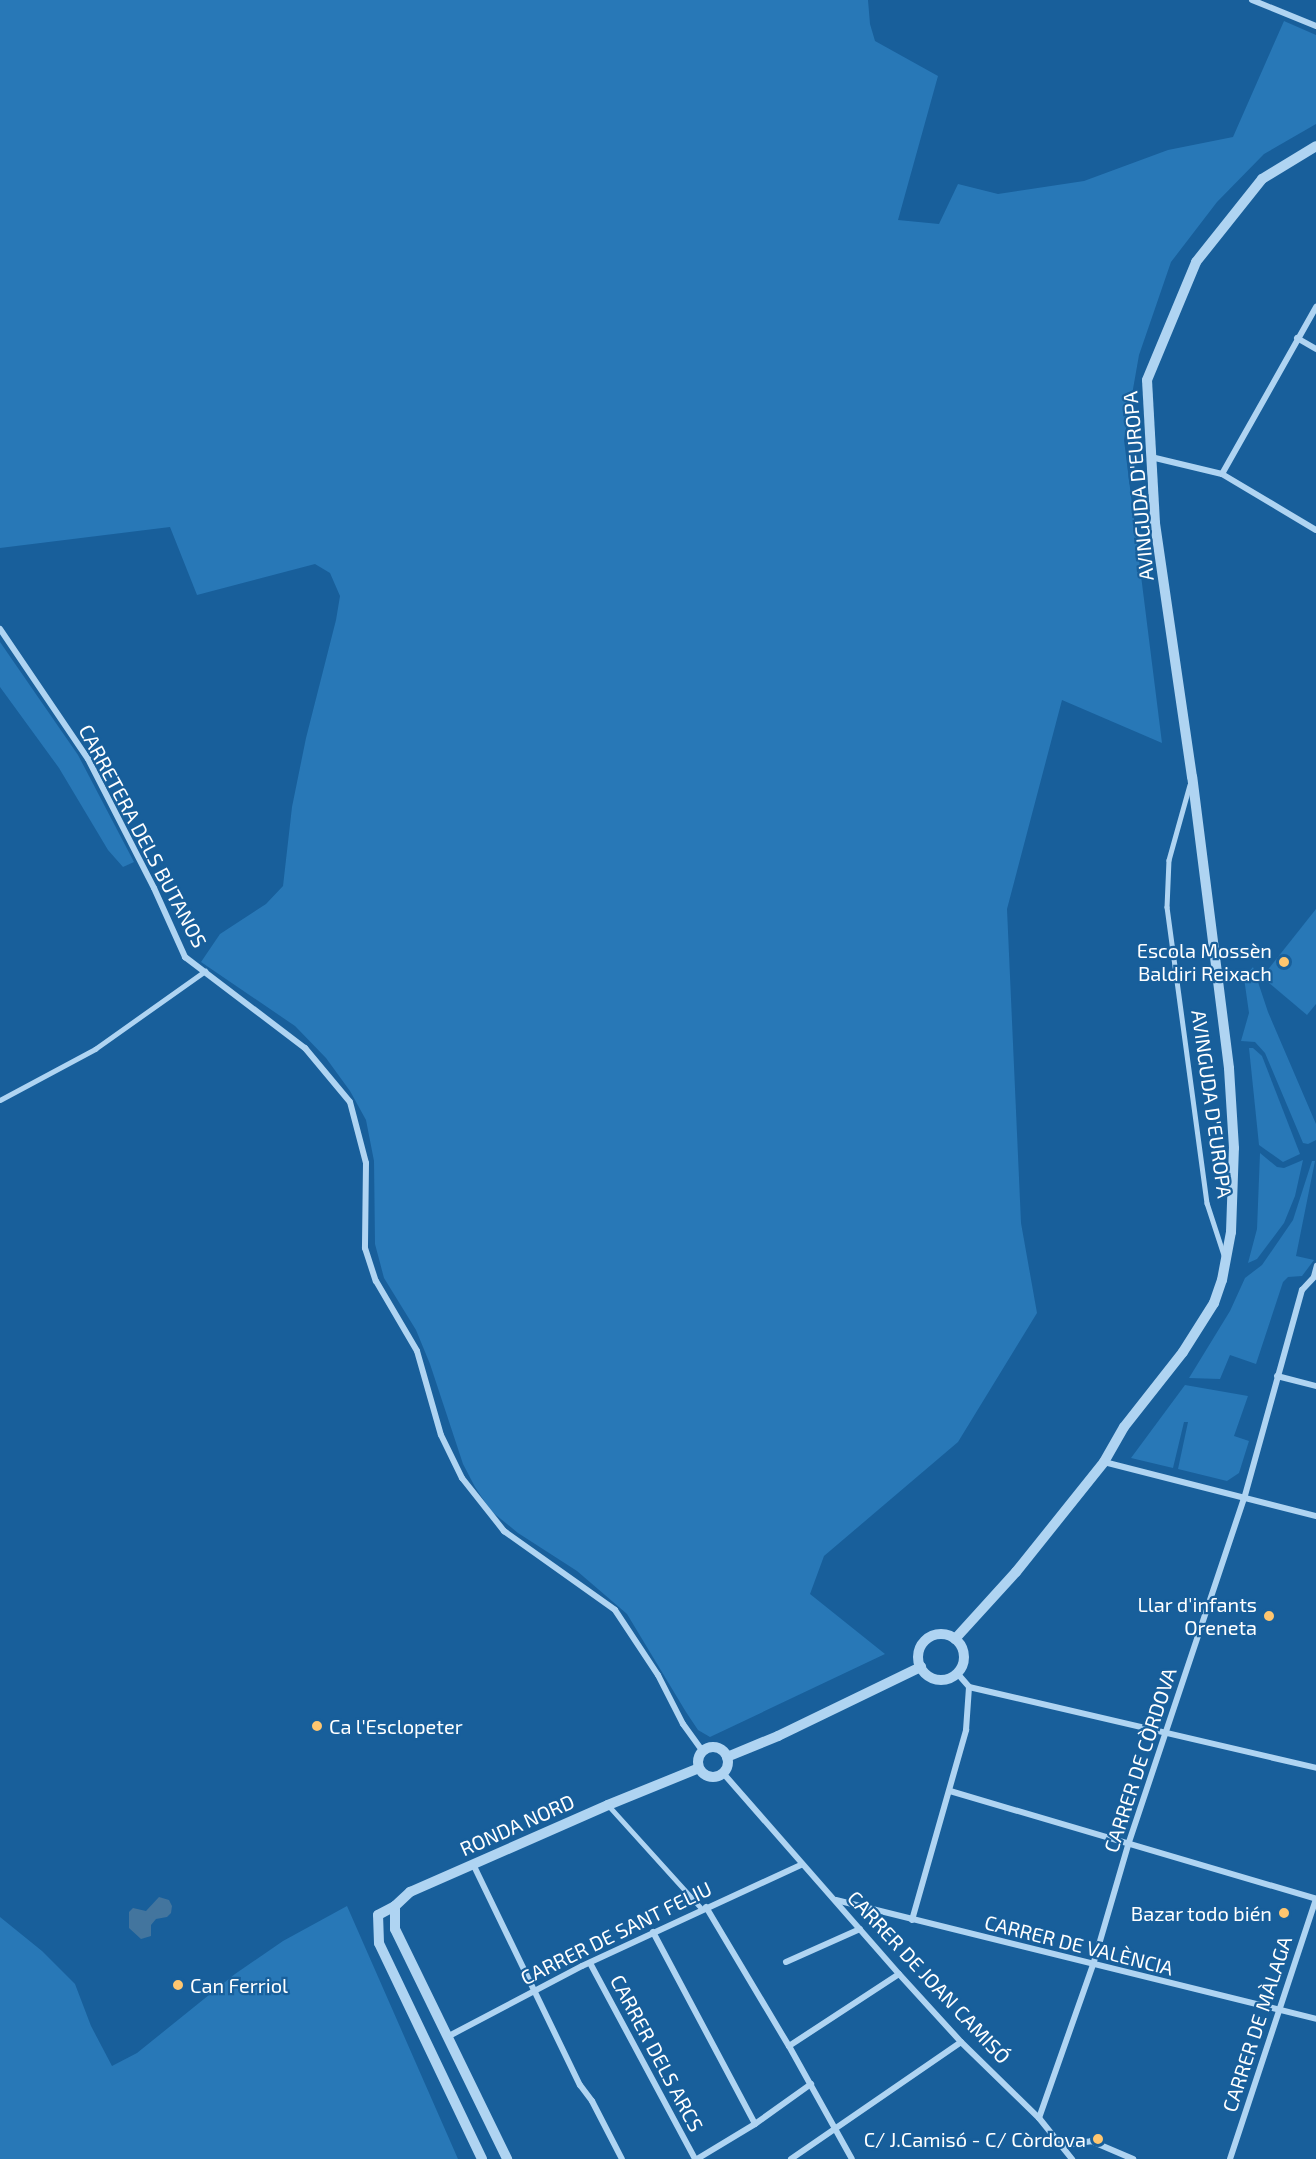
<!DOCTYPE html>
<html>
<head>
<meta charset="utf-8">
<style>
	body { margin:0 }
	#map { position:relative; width:1316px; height:2159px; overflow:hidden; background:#185f9b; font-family:"Exo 2",sans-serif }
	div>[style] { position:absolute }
	.green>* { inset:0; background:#2878b7 }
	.water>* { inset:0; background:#43759e }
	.service>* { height:4.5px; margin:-2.25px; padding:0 2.25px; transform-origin:2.25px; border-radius:2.25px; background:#afd4f2 }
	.minor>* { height:6px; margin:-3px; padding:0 3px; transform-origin:3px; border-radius:3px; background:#afd4f2 }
	.tertiary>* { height:10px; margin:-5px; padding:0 5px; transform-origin:5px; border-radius:5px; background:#afd4f2 }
	.tertiary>.ring { margin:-5px; padding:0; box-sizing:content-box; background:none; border:10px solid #afd4f2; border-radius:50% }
	.dots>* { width:16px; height:16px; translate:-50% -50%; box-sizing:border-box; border:3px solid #185f9b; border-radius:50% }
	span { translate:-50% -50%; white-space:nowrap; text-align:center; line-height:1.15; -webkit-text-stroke:4.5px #185f9b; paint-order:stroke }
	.street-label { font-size:20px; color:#fff }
	.poi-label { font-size:20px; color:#fff }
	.right { translate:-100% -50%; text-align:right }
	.left { translate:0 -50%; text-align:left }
</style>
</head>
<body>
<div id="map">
	<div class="green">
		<i style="clip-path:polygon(0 0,868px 0,870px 24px,875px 41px,938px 76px,898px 220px,939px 224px,958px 184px,998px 194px,1084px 181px,1168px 150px,1233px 137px,1284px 21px,1316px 35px,1316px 124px,1264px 154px,1217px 202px,1171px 262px,1139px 355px,1124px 440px,1162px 743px,1062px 700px,1007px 909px,1021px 1223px,1037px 1313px,958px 1442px,824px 1556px,810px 1594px,885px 1654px,710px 1737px,698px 1730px,686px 1712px,627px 1614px,577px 1571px,518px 1533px,491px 1511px,475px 1487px,463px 1464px,430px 1364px,416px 1330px,384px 1278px,375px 1244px,374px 1161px,366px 1120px,350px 1091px,326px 1058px,295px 1026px,201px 962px,220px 934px,266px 904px,283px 886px,292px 807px,306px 738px,336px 620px,340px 596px,330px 573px,315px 564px,197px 595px,170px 527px,0 548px)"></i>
		<i style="clip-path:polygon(0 642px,78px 755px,134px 862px,123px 867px,108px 850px,59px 768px,0 687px)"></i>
		<i style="clip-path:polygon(1316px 909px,1316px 1004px,1307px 1015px,1262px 977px)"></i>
		<i style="clip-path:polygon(1253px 967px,1268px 1012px,1316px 1124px,1316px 1140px,1308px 1144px,1303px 1143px,1265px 1053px,1255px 1042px,1241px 1041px,1249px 1013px,1244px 978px)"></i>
		<i style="clip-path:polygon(1249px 1048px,1253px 1048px,1262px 1056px,1300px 1154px,1283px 1162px,1259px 1145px)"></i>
		<i style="clip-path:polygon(1260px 1153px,1277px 1167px,1284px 1168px,1303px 1160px,1295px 1196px,1284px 1223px,1257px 1259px,1248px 1263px,1257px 1229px)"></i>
		<i style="clip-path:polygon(1312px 1161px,1315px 1161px,1296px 1256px,1314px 1260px,1302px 1276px,1288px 1277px,1283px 1282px,1256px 1364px,1230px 1355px,1220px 1379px,1189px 1378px,1230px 1311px,1245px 1278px,1262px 1265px,1293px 1220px)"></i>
		<i style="clip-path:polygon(1185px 1385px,1248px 1396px,1234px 1436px,1249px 1441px,1239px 1473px,1227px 1481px,1178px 1469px,1188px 1422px,1184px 1422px,1173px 1468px,1131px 1458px)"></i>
		<i style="clip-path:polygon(347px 1906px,458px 2159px,0 2159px,0 1917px,42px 1951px,75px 1984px,91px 2026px,112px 2066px,137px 2053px,235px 1974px,283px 1941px)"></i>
	</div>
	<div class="water">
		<i style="clip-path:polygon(159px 1897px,169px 1900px,172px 1906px,171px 1913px,167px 1917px,156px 1919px,151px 1925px,151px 1936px,141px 1939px,129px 1928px,129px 1912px,133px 1908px,146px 1911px)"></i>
	</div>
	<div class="service">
		<i style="left:1190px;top:785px;width:78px;rotate:105.6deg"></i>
		<i style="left:1169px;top:860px;width:47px;rotate:92.4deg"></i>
		<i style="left:1167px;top:907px;width:299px;rotate:82.3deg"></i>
		<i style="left:1207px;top:1203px;width:55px;rotate:71.9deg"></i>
		<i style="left:0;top:1100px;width:108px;rotate:-28.2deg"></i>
		<i style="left:95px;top:1049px;width:135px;rotate:-35.3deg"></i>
		<i style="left:1313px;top:1276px;width:11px;rotate:-75deg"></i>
		<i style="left:609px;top:1806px;width:139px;rotate:47.9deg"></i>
	</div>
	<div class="minor">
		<i style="left:1252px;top:0;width:69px;rotate:22.1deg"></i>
		<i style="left:1297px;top:338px;width:22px;rotate:30deg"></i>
		<i style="left:1151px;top:457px;width:73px;rotate:13.5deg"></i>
		<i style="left:1222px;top:474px;width:109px;rotate:30.8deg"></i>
		<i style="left:1222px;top:474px;width:192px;rotate:-60.6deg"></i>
		<i style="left:0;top:629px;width:157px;rotate:55.9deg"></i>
		<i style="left:88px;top:759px;width:145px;rotate:62.9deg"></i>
		<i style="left:154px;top:888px;width:76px;rotate:65.8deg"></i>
		<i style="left:185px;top:957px;width:151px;rotate:37.2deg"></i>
		<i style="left:305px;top:1048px;width:70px;rotate:50.2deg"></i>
		<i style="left:350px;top:1102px;width:63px;rotate:75.3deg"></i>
		<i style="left:366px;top:1163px;width:85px;rotate:90.7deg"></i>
		<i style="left:365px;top:1248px;width:35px;rotate:72deg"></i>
		<i style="left:376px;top:1281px;width:81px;rotate:59.6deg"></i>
		<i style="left:417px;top:1351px;width:87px;rotate:74.1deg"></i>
		<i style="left:441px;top:1435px;width:48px;rotate:64deg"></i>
		<i style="left:462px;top:1478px;width:68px;rotate:51.6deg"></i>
		<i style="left:504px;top:1531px;width:136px;rotate:35.4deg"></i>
		<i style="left:615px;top:1610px;width:78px;rotate:56.5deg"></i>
		<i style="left:658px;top:1675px;width:55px;rotate:63deg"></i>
		<i style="left:683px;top:1724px;width:32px;rotate:54deg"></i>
		<i style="left:1277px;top:1376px;width:40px;rotate:14.4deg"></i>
		<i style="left:1104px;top:1462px;width:219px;rotate:14.3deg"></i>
		<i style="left:957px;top:1673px;width:18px;rotate:49deg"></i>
		<i style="left:969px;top:1687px;width:356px;rotate:13.1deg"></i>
		<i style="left:723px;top:1773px;width:267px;rotate:48.8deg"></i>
		<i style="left:899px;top:1974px;width:92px;rotate:47.6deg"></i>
		<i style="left:961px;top:2042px;width:109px;rotate:44.3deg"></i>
		<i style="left:1039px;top:2118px;width:53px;rotate:51.2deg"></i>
		<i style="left:950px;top:1791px;width:382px;rotate:16.4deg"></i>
		<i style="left:473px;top:1864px;width:246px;rotate:64.2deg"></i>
		<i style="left:580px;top:2085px;width:20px;rotate:53deg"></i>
		<i style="left:592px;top:2101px;width:65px;rotate:62.7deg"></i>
		<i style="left:836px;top:1900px;width:495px;rotate:13.9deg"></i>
		<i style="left:706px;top:1907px;width:162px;rotate:59.2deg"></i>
		<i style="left:789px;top:2046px;width:129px;rotate:60.9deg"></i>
		<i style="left:912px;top:1920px;width:198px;rotate:-74.1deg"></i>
		<i style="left:966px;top:1730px;width:43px;rotate:-86deg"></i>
		<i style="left:653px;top:1932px;width:217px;rotate:62deg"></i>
		<i style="left:786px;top:1962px;width:81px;rotate:-24deg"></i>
		<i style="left:590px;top:1963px;width:222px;rotate:61.8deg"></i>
		<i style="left:449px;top:2036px;width:150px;rotate:-27.8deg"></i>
		<i style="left:582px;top:1966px;width:241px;rotate:-24.8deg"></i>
		<i style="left:789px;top:2046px;width:131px;rotate:-33.2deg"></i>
		<i style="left:1039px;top:2118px;width:162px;rotate:-70.6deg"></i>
		<i style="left:1093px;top:1965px;width:128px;rotate:-73.7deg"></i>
		<i style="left:1129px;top:1842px;width:362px;rotate:-71.5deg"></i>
		<i style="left:1244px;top:1499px;width:217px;rotate:-74.5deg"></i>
		<i style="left:1302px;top:1290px;width:21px;rotate:-47deg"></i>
		<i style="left:1061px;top:2146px;width:30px;rotate:-9deg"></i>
		<i style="left:1091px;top:2141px;width:46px;rotate:23.2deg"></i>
		<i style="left:697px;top:2159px;width:68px;rotate:-31.1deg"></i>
		<i style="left:755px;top:2124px;width:69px;rotate:-35.5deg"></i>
		<i style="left:791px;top:2159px;width:206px;rotate:-34.5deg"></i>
		<i style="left:1230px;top:2159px;width:274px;rotate:-71.7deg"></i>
	</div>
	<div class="tertiary">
		<i class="ring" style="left:918px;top:1634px;width:36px;height:36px"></i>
		<i style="left:955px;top:1639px;width:91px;rotate:-47.7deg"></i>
		<i style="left:1016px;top:1572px;width:141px;rotate:-51.3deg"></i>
		<i style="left:1104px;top:1462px;width:40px;rotate:-60.3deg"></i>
		<i style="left:1124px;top:1427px;width:95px;rotate:-51.8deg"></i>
		<i style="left:1183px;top:1352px;width:58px;rotate:-57.7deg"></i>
		<i style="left:1214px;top:1303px;width:24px;rotate:-71deg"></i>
		<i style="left:1222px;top:1280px;width:49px;rotate:-79.4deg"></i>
		<i style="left:1231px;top:1232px;width:84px;rotate:-88deg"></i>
		<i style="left:1234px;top:1148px;width:80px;rotate:-93.6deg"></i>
		<i style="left:1229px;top:1068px;width:293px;rotate:-97.2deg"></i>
		<i style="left:1192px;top:777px;width:257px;rotate:-98.3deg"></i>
		<i style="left:1155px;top:523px;width:143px;rotate:-93.2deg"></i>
		<i style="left:1147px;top:380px;width:128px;rotate:-67.4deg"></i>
		<i style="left:1196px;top:262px;width:106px;rotate:-51.5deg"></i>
		<i style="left:1262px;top:179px;width:63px;rotate:-31.4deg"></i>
		<i class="ring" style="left:698px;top:1747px;width:20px;height:20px"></i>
		<i style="left:727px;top:1757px;width:55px;rotate:-22.4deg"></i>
		<i style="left:778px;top:1736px;width:159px;rotate:-25.8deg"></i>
		<i style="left:395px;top:1906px;width:23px;rotate:90deg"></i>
		<i style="left:395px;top:1929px;width:256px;rotate:64deg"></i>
		<i style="left:482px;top:2159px;width:239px;rotate:-115.5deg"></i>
		<i style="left:379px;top:1943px;width:28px;rotate:-92deg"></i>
		<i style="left:378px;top:1915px;width:19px;rotate:-28deg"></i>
		<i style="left:395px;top:1906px;width:21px;rotate:-43deg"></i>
		<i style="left:410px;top:1892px;width:216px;rotate:-23.7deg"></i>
		<i style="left:608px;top:1805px;width:98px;rotate:-22.1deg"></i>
	</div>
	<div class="dots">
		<i style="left:1284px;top:962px;background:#ffc66f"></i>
		<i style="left:1269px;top:1616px;background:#ffc66f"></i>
		<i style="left:317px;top:1726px;background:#ffc66f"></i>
		<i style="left:1284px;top:1913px;background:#ffc66f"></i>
		<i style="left:178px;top:1985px;background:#ffc66f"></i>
		<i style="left:1098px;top:2139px;background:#ffc66f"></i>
	</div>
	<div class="street-label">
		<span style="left:1138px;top:486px;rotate:-95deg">AVINGUDA D'EUROPA</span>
		<span style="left:143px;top:836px;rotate:62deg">CARRETERA DELS BUTANOS</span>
		<span style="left:1212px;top:1104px;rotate:82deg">AVINGUDA D'EUROPA</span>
		<span style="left:1140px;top:1760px;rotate:-72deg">CARRER DE CÒRDOVA</span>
		<span style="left:517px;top:1825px;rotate:-24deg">RONDA NORD</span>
		<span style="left:616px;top:1933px;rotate:-26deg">CARRER DE SANT FELIU</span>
		<span style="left:1079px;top:1945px;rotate:14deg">CARRER DE VALÈNCIA</span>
		<span style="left:929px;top:1977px;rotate:47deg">CARRER DE JOAN CAMISÓ</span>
		<span style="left:1257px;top:2024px;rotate:-72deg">CARRER DE MÀLAGA</span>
		<span style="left:657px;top:2053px;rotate:62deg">CARRER DELS ARCS</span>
	</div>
	<div class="poi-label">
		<span class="right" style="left:1272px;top:962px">Escola Mossèn<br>Baldiri Reixach</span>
		<span class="right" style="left:1257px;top:1616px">Llar d'infants<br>Oreneta</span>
		<span class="left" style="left:329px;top:1726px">Ca l'Esclopeter</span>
		<span class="right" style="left:1272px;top:1913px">Bazar todo bién</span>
		<span class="left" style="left:190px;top:1985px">Can Ferriol</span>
		<span class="right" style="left:1086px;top:2139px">C/ J.Camisó - C/ Còrdova</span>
	</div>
</div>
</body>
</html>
